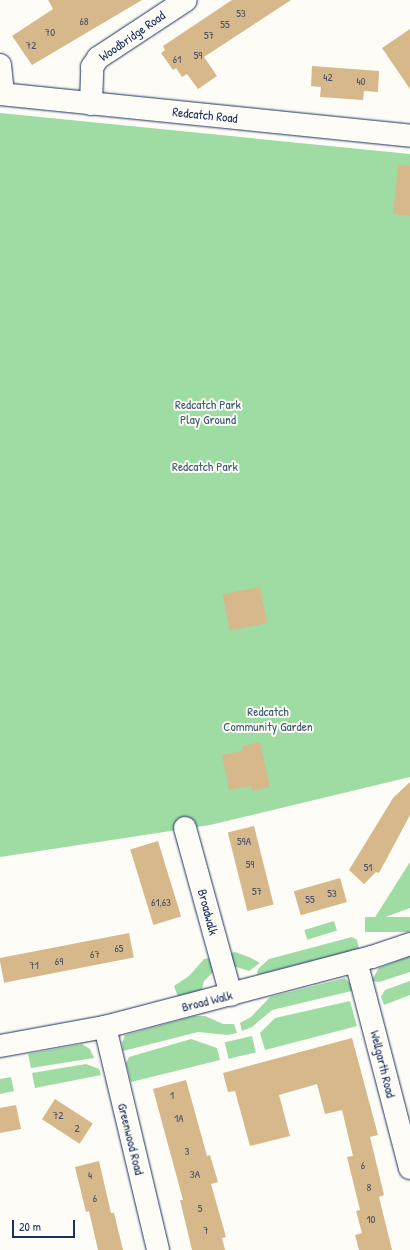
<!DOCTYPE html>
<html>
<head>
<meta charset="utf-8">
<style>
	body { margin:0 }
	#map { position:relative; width:410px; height:1250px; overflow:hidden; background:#fdfcf7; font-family:"Patrick Hand",sans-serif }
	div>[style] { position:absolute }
	.green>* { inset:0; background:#9edca4; transform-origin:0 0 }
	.building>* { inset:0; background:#d6b88a; transform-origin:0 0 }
	.roads { filter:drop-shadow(0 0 1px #1b2f5e) drop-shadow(0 0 1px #1b2f5e) }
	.minor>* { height:22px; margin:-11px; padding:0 11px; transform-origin:11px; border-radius:11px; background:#fdfcf7 }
	.major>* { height:22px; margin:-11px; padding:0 11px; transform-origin:11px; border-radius:11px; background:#fdfcf7 }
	span { translate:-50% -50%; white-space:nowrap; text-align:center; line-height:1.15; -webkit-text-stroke:4px #fdfcf7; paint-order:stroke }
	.number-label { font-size:11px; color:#4a5169 }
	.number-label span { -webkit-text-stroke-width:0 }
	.street-label { font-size:13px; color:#1b2f5e }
	.park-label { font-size:13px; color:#3c5a70 }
	.scale { position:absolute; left:12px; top:1220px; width:63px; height:18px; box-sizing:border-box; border:2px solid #1b2f5e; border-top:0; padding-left:5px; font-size:12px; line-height:14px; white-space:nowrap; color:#1b2f5e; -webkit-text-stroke:3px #fdfcf7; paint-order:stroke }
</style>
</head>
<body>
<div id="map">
	<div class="green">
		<i style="clip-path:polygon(0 113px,410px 154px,410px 777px,210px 825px,0 857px)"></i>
		<i style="clip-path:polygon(410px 862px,410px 908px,372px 922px)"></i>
		<i style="left:410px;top:917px;width:15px;height:45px;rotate:90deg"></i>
		<i style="left:334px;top:921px;width:10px;height:31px;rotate:73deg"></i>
		<i style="clip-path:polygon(352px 937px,357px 940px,359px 949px,257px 975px,258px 969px,269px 959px)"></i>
		<i style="clip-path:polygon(235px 952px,249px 957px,260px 963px,249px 971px,230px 965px,226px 954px)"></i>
		<i style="clip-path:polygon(410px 956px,410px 972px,379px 982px,371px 981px,379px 968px)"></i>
		<i style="clip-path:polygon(211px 958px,215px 970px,204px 981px,202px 990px,178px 997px,174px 986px,189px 976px,204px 959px)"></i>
		<i style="clip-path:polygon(345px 978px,356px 990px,272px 1010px,252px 1027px,242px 1031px,240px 1023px,251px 1017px,270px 997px)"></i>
		<i style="clip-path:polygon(410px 981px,410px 995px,384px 1005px,381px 997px,385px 990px)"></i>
		<i style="clip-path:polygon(350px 1001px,357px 1026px,265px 1050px,260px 1033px,275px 1018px)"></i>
		<i style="clip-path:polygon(195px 1016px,205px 1016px,223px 1024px,234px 1024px,237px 1033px,227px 1035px,198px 1032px,123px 1051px,122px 1043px,125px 1035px)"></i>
		<i style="left:252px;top:1036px;width:17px;height:28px;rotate:77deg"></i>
		<i style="clip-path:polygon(191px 1039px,217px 1048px,220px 1060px,131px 1082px,126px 1063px,129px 1057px)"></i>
		<i style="clip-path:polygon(82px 1044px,90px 1049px,94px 1058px,31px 1068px,28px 1054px)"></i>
		<i style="clip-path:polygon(86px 1064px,99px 1069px,101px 1075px,35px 1088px,32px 1073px)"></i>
		<i style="clip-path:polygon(11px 1077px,14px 1091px,0 1094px,0 1079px)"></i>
	</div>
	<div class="building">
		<i style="clip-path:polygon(48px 0,142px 0,32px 65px,12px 36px,53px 9px)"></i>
		<i style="clip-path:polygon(232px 0,291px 0,204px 57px,217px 76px,198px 89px,187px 74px,182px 77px,176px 68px,173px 70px,161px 53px,165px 50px,163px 46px)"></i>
		<i style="clip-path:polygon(410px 29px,410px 89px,382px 48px)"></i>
		<i style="clip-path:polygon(312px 66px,379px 71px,378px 92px,364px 91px,363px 100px,320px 97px,321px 87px,311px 86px)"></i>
		<i style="clip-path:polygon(398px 165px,410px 166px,410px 216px,393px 214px)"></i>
		<i style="left:260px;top:587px;width:37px;height:38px;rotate:79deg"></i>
		<i style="clip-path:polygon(260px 742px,270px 787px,252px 791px,251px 786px,229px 790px,222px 755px,243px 751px,242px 746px)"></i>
		<i style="clip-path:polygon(410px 782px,410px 815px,379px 873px,376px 872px,364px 884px,349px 870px,393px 798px)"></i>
		<i style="left:254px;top:826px;width:81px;height:27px;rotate:76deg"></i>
		<i style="left:158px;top:841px;width:79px;height:29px;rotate:73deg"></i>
		<i style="left:340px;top:878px;width:25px;height:48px;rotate:74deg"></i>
		<i style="left:129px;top:933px;width:25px;height:132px;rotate:79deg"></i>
		<i style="clip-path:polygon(352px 1038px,378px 1135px,370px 1137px,384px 1195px,379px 1197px,392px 1250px,359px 1250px,355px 1235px,362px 1233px,356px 1211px,360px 1210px,347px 1157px,353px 1156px,342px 1110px,325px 1114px,317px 1084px,279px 1095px,290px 1136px,250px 1146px,235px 1091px,228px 1092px,223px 1073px)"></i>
		<i style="clip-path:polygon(186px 1080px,207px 1156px,210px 1155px,218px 1182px,211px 1184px,226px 1237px,222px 1238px,225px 1250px,192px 1250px,180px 1200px,183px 1200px,153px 1089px)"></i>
		<i style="left:55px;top:1099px;width:45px;height:24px;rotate:33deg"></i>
		<i style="clip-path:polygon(16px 1105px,21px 1129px,0 1133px,0 1108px)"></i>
		<i style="clip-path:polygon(99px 1161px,111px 1213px,114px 1213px,123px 1250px,98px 1250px,89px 1211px,86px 1212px,75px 1167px)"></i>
	</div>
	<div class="roads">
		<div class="minor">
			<i style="left:0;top:65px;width:29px;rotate:84deg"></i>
			<i style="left:91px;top:104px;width:37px;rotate:-88deg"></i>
			<i style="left:92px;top:67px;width:11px;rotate:-56deg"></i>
			<i style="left:98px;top:58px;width:105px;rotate:-33.4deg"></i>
			<i style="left:185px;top:828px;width:173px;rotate:74.6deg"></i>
			<i style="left:356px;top:961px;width:214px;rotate:75.4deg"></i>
			<i style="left:105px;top:1027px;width:229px;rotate:76.6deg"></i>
			<i style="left:0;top:1046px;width:107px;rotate:-10.3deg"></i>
			<i style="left:105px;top:1027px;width:276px;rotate:-14.7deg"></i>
			<i style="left:372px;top:957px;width:40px;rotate:-18.9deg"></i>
		</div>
		<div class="major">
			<i style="left:0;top:94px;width:412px;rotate:5.8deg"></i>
		</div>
	</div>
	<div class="number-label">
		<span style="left:241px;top:13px">53</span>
		<span style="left:84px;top:21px">68</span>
		<span style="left:225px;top:24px">55</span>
		<span style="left:50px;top:32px">70</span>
		<span style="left:209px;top:35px">57</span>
		<span style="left:31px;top:45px">72</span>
		<span style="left:198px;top:55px">59</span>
		<span style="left:177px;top:59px">61</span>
		<span style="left:328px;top:77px">42</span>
		<span style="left:361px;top:81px">40</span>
		<span style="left:244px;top:841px">59A</span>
		<span style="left:250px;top:864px">59</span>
		<span style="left:368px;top:867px">51</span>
		<span style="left:257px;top:891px">57</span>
		<span style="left:332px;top:893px">53</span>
		<span style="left:310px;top:899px">55</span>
		<span style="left:161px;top:902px">61,63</span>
		<span style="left:119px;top:948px">65</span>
		<span style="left:95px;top:954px">67</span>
		<span style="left:59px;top:961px">69</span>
		<span style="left:34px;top:965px">71</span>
		<span style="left:172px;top:1095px">1</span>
		<span style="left:58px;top:1115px">72</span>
		<span style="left:179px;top:1118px">1A</span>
		<span style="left:77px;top:1128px">2</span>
		<span style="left:187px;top:1151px">3</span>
		<span style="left:363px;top:1165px">6</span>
		<span style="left:195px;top:1174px">3A</span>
		<span style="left:90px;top:1175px">4</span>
		<span style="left:369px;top:1187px">8</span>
		<span style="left:95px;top:1198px">6</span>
		<span style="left:200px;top:1208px">5</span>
		<span style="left:371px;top:1219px">10</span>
		<span style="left:206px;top:1230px">7</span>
	</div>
	<div class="street-label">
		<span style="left:132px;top:36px;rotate:-35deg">Woodbridge Road</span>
		<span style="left:205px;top:115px;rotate:6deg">Redcatch Road</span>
		<span style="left:208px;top:912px;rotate:75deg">Broadwalk</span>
		<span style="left:207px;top:1001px;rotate:-14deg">Broad Walk</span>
		<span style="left:383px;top:1064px;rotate:76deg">Wellgarth Road</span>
		<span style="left:131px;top:1139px;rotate:76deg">Greenwood Road</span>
	</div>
	<div class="park-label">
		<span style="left:208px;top:412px">Redcatch Park<br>Play Ground</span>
		<span style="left:205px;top:466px">Redcatch Park</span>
		<span style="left:268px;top:719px">Redcatch<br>Community Garden</span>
	</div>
	<div class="scale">20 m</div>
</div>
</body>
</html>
